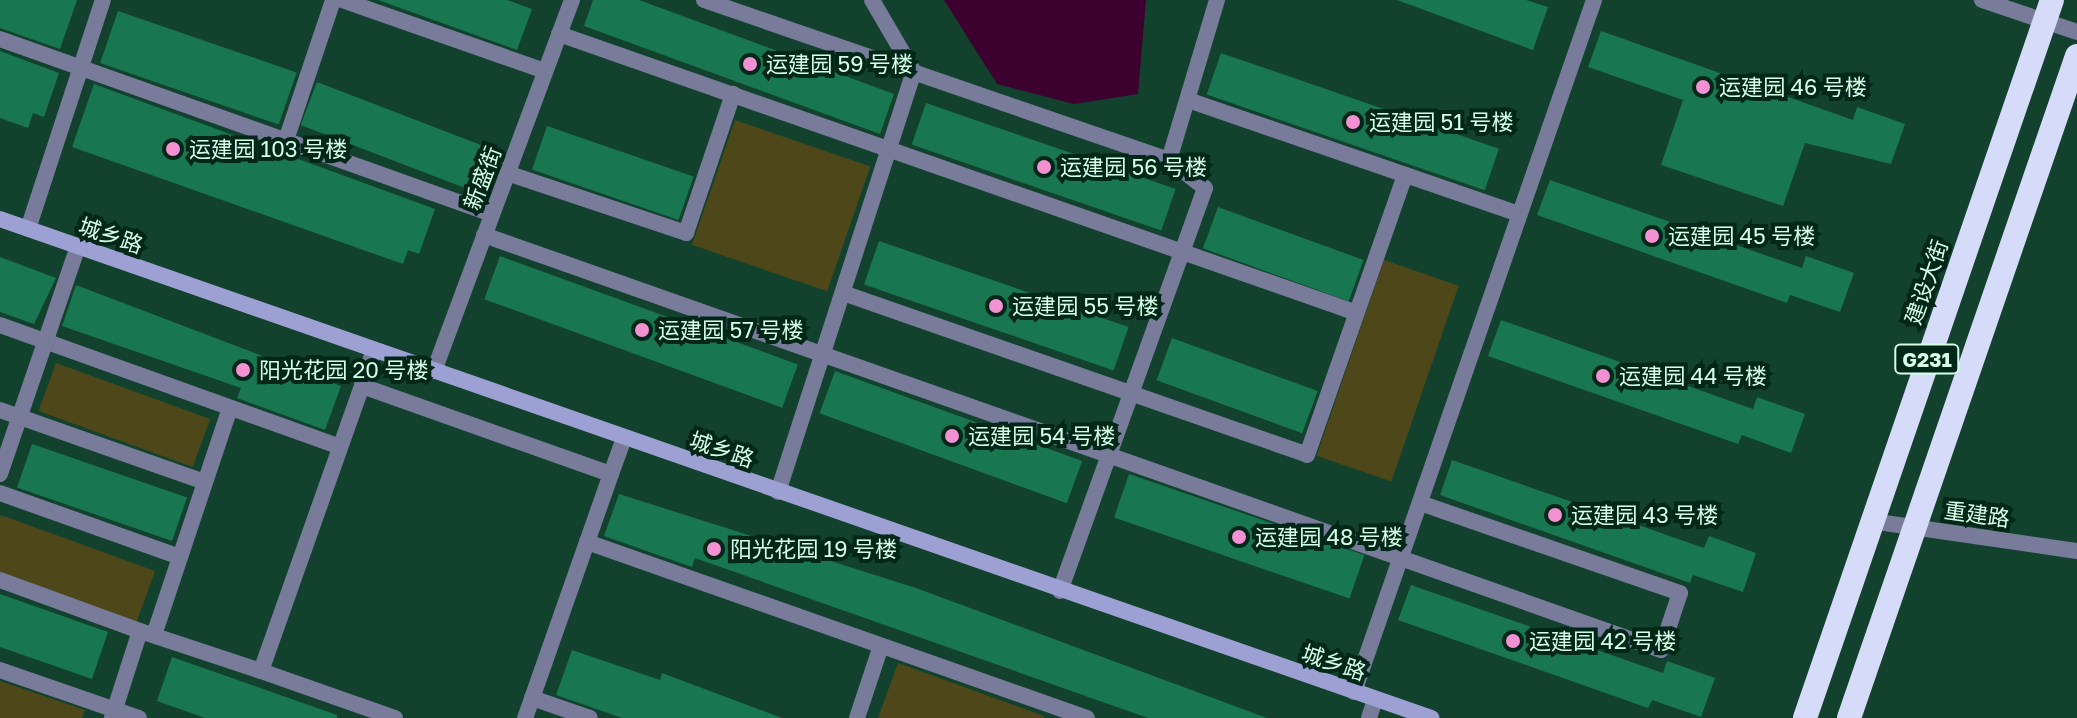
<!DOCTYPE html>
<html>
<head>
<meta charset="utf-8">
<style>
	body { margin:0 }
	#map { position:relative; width:2077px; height:718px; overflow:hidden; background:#12422d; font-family:"Golos Text","Noto Sans SC",sans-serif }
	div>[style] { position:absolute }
	.green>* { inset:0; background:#4e471a; transform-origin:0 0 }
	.water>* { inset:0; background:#3d012f }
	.building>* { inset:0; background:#187650; transform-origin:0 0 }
	.street>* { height:16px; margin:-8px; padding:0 8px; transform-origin:8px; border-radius:8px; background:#787b9a }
	.secondary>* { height:16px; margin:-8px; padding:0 8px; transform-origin:8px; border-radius:8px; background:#9ca0d2 }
	.highway>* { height:24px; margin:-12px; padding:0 12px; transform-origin:12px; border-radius:12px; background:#d7dbfa }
	.dots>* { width:22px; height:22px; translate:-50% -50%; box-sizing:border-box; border:4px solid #002717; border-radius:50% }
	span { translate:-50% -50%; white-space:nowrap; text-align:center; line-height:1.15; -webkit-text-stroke:8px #002717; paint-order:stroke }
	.shield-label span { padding:2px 6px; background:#002717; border:2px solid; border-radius:6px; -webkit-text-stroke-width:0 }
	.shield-label { font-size:20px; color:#d5ffe7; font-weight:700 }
	.poi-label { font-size:22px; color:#d5ffe7 }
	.left { translate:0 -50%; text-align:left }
	.street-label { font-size:22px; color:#d5ffe7 }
</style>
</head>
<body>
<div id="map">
	<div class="green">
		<i style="left:735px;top:120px;width:143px;height:132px;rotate:19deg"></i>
		<i style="left:1384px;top:260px;width:79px;height:207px;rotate:19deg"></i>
		<i style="left:56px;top:363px;width:164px;height:51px;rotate:20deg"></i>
		<i style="left:1px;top:515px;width:164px;height:54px;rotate:20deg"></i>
		<i style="clip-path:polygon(898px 663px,1044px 716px,1044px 718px,878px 718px)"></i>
		<i style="clip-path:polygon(0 681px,85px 710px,82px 718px,0 718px)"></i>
	</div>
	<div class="water">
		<i style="clip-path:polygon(944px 0,1146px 0,1138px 94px,1074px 104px,997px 84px)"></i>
	</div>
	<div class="building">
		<i style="clip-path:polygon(0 0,77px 0,60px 49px,0 28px)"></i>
		<i style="clip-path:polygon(378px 0,507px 0,532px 9px,517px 50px)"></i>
		<i style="clip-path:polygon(593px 0,639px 0,894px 94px,880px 134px,584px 26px)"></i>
		<i style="clip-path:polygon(1397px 0,1526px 0,1548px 7px,1533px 50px)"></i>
		<i style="left:118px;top:11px;width:189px;height:55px;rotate:19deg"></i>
		<i style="clip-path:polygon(1601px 31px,1853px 120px,1857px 107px,1905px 124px,1891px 164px,1805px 143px,1783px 206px,1661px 165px,1683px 100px,1588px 67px)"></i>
		<i style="clip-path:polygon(0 51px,59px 73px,44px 117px,33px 113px,28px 128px,0 118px)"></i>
		<i style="left:1221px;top:53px;width:294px;height:44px;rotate:19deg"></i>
		<i style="left:317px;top:82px;width:179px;height:46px;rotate:21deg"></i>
		<i style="clip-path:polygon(94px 84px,435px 209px,419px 254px,408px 250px,403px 264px,72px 147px)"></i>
		<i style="left:926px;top:103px;width:264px;height:44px;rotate:19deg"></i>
		<i style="left:547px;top:126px;width:155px;height:46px;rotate:19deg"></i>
		<i style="clip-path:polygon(1550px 180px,1802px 268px,1806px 256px,1854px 273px,1840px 312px,1790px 295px,1787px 303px,1537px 215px)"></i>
		<i style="left:1218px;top:207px;width:155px;height:44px;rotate:20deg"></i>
		<i style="left:879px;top:241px;width:264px;height:46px;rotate:19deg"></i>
		<i style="left:500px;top:256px;width:317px;height:46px;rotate:20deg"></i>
		<i style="clip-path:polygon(0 257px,56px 278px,34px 324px,0 312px)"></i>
		<i style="clip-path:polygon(76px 285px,341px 386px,325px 430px,237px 398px,241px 388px,62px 326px)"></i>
		<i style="clip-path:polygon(1501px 320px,1753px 409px,1757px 397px,1805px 414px,1791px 453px,1742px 435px,1738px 444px,1488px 356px)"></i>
		<i style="left:1172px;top:338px;width:155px;height:45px;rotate:20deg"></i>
		<i style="left:835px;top:371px;width:263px;height:45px;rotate:20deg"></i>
		<i style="left:32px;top:444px;width:164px;height:46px;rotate:19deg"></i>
		<i style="clip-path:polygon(1452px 460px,1704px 548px,1709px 536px,1756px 553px,1743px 592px,1693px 575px,1690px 583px,1440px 495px)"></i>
		<i style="left:1129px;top:474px;width:249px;height:46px;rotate:19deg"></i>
		<i style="clip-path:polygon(619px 494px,916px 588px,1267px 718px,1148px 718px,695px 558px,692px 567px,604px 536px)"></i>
		<i style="clip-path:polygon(1411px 585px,1663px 673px,1667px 661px,1715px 678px,1701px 717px,1652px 700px,1648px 708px,1398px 620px)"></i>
		<i style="clip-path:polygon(0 594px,108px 632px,92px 679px,0 647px)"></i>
		<i style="clip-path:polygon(572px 650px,660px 680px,662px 673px,782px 718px,622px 718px,556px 695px)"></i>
		<i style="clip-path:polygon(172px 657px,337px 715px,337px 718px,205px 718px,157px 701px)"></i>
	</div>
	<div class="street">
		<i style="left:342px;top:0;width:215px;rotate:19.3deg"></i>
		<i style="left:704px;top:0;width:492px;rotate:19deg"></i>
		<i style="left:1982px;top:0;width:100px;rotate:18.6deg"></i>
		<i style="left:559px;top:34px;width:845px;rotate:19.27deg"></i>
		<i style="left:0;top:39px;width:522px;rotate:19.58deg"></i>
		<i style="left:1188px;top:100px;width:350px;rotate:19deg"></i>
		<i style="left:286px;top:140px;width:148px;rotate:-71.4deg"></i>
		<i style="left:507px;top:173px;width:189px;rotate:18.5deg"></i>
		<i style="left:686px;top:233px;width:147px;rotate:-71.3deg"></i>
		<i style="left:28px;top:229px;width:241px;rotate:-71.9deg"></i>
		<i style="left:484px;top:235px;width:1248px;rotate:19.42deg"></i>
		<i style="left:1661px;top:650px;width:60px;rotate:-71.6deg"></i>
		<i style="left:1680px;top:593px;width:275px;rotate:-160.9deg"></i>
		<i style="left:843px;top:293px;width:491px;rotate:19.2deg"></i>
		<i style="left:1307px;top:455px;width:297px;rotate:-70.7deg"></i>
		<i style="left:0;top:325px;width:361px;rotate:19.7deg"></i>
		<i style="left:434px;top:371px;width:396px;rotate:-69.6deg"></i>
		<i style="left:362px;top:386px;width:38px;rotate:-72deg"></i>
		<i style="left:0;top:410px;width:217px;rotate:19.4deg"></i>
		<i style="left:0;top:474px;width:241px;rotate:-71.1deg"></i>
		<i style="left:611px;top:474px;width:38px;rotate:-70deg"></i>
		<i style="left:778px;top:492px;width:441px;rotate:-72.1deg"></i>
		<i style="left:914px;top:72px;width:83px;rotate:-120.3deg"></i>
		<i style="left:0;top:493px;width:191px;rotate:19.6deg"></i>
		<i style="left:1871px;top:521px;width:208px;rotate:8.3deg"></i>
		<i style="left:587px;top:542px;width:530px;rotate:19.39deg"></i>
		<i style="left:0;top:580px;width:149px;rotate:20deg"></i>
		<i style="left:1060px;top:591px;width:428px;rotate:-70.2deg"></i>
		<i style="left:1205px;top:188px;width:46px;rotate:-142.1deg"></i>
		<i style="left:1169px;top:160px;width:167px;rotate:-73.3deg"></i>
		<i style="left:154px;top:635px;width:239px;rotate:-71.5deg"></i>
		<i style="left:0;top:670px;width:147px;rotate:19.1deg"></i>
		<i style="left:1354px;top:692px;width:732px;rotate:-70.87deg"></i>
		<i style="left:532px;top:698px;width:61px;rotate:19deg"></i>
		<i style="left:112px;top:718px;width:91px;rotate:-72.2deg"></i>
		<i style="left:140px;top:631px;width:127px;rotate:18.3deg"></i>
		<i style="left:395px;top:718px;width:142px;rotate:-160.7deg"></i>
		<i style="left:261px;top:671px;width:302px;rotate:-70.5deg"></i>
		<i style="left:362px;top:386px;width:264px;rotate:19.5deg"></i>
		<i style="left:611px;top:474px;width:259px;rotate:109.4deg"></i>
		<i style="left:857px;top:718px;width:76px;rotate:-71.6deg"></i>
		<i style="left:1369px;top:718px;width:20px;rotate:-72deg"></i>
	</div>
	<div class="secondary">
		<i style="left:0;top:219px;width:1516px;rotate:19.22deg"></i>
	</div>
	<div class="highway">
		<i style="left:1805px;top:718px;width:759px;rotate:-71.02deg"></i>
		<i style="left:1849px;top:718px;width:700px;rotate:-71deg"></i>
	</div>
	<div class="dots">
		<i style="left:750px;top:64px;background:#f491d3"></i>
		<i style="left:1703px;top:87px;background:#f491d3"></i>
		<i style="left:1353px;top:122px;background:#f491d3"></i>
		<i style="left:173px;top:149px;background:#f491d3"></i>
		<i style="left:1044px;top:167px;background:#f491d3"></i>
		<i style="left:1652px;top:236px;background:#f491d3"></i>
		<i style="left:996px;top:306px;background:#f491d3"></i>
		<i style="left:642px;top:330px;background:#f491d3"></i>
		<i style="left:243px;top:370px;background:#f491d3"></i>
		<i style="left:1603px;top:376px;background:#f491d3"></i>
		<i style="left:952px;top:436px;background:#f491d3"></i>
		<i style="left:1555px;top:515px;background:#f491d3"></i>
		<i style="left:1239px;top:537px;background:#f491d3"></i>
		<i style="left:714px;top:549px;background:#f491d3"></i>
		<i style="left:1513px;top:641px;background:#f491d3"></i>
	</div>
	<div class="shield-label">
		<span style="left:1927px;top:359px">G231</span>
	</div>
	<div class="poi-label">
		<span class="left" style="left:766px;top:64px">运建园 59 号楼</span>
		<span class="left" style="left:1719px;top:87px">运建园 46 号楼</span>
		<span class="left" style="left:1369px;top:122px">运建园 51 号楼</span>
		<span class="left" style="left:189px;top:149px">运建园 103 号楼</span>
		<span class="left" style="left:1060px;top:167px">运建园 56 号楼</span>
		<span class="left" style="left:1668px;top:236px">运建园 45 号楼</span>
		<span class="left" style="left:1012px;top:306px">运建园 55 号楼</span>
		<span class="left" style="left:658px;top:330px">运建园 57 号楼</span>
		<span class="left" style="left:259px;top:370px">阳光花园 20 号楼</span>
		<span class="left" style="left:1619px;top:376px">运建园 44 号楼</span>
		<span class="left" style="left:968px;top:436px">运建园 54 号楼</span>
		<span class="left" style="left:1571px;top:515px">运建园 43 号楼</span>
		<span class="left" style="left:1255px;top:537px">运建园 48 号楼</span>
		<span class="left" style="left:730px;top:549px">阳光花园 19 号楼</span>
		<span class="left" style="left:1529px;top:641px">运建园 42 号楼</span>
	</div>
	<div class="street-label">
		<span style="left:482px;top:178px;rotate:-69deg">新盛街</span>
		<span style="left:111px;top:235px;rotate:19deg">城乡路</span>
		<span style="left:1926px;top:282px;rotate:-71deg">建设大街</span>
		<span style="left:722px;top:449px;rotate:19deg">城乡路</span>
		<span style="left:1977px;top:514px;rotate:8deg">重建路</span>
		<span style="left:1334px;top:662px;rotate:19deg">城乡路</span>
	</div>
</div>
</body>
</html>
